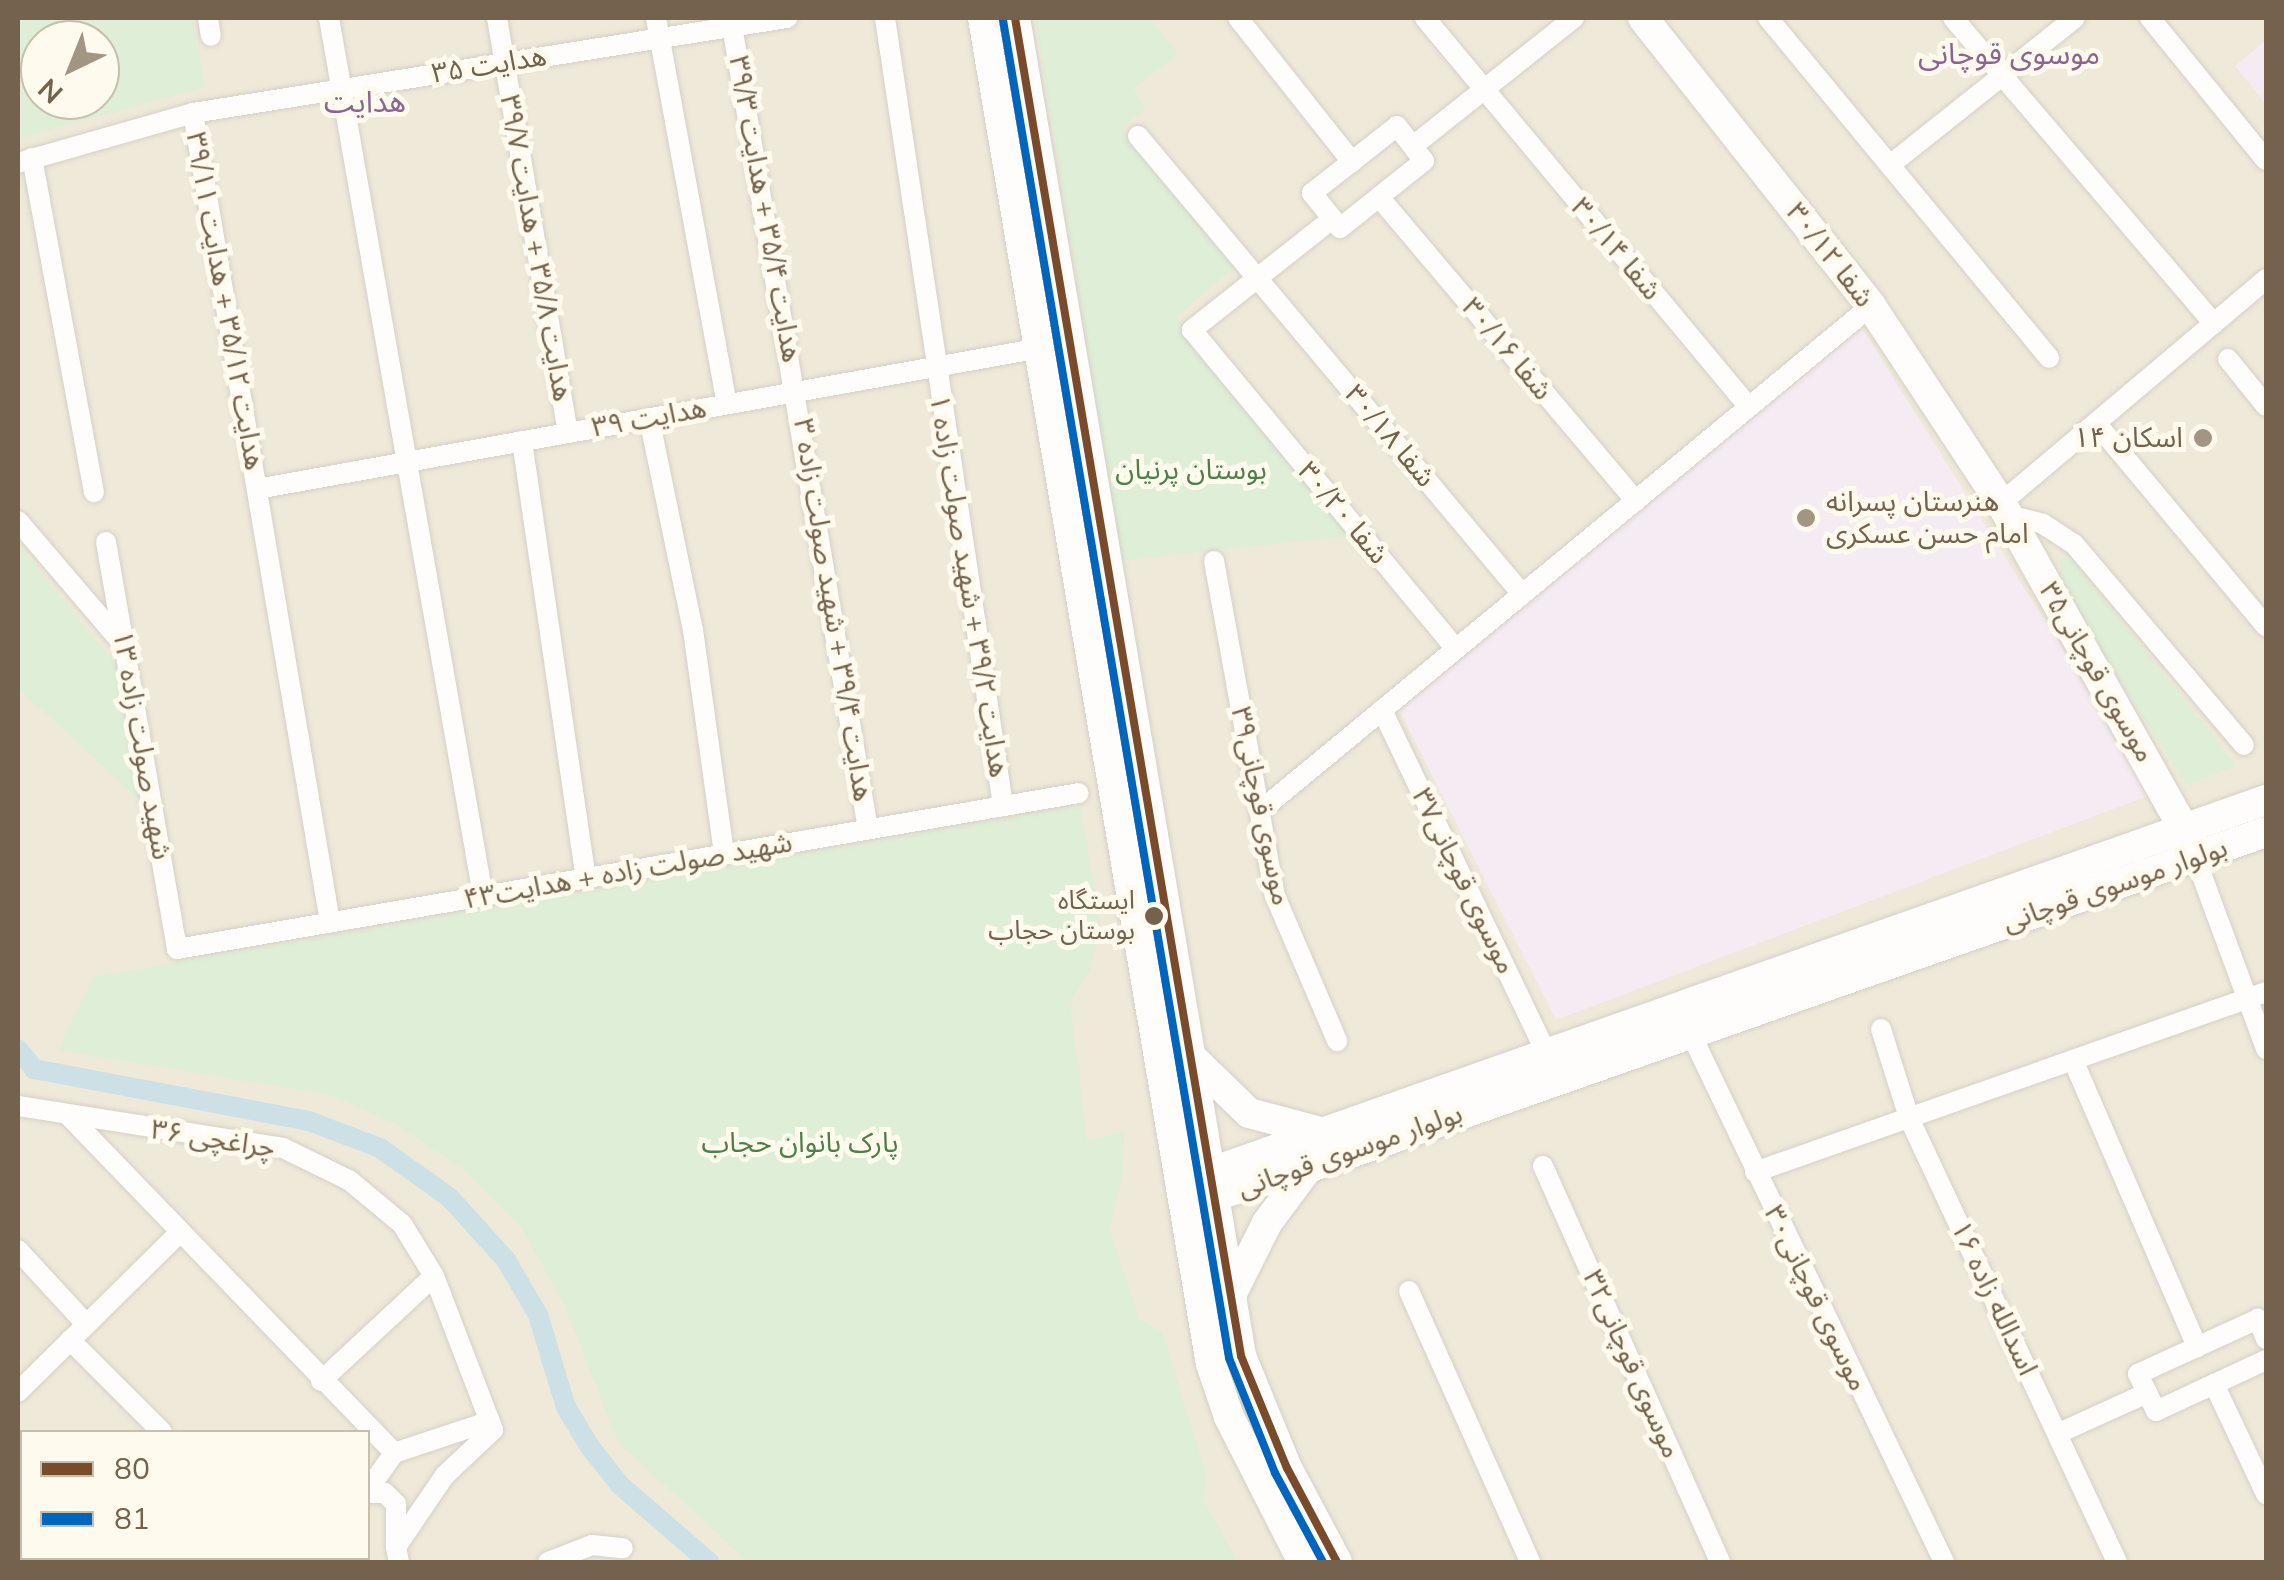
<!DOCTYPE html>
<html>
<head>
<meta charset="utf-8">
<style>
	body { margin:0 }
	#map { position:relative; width:2284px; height:1580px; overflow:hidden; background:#f6f4eb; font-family:"Nunito Sans","Noto Sans Arabic",sans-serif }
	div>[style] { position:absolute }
	.residential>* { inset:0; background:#efe9d9 }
	.education>* { inset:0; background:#f5ebf2 }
	.green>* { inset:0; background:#dfeed7 }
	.canal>* { height:20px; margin:-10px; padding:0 10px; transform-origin:10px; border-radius:10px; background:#cde0e6 }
	.roads { filter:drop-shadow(0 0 2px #d4d0c7) drop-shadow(0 0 2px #d4d0c7) }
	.street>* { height:20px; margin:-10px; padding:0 10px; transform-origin:10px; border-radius:10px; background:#fefdfc }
	.secondary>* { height:30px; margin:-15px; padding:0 15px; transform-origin:15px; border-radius:15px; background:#fefdfc }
	.bus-1>* { height:8px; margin:-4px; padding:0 4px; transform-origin:4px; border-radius:4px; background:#7a4b2a }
	.bus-2>* { height:8px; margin:-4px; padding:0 4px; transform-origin:4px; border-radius:4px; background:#0065bd }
	.dots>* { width:28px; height:28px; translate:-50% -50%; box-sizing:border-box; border:5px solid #fefbee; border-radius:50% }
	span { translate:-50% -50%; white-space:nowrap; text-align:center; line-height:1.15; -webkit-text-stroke:10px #fefbee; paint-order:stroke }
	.bus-label { font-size:26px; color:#74624d }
	.right { translate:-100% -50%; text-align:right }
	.street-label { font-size:28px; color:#74624d }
	.poi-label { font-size:28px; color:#74624d }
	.left { translate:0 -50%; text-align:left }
	.park-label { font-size:28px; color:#4e7f48 }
	.neighbourhood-label { font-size:30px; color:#8b6590 }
	.frame { position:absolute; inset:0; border:20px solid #74624d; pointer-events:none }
	.legend { position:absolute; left:20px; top:1430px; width:350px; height:130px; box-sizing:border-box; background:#fefbee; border:2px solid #c7beae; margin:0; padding:12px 18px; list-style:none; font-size:30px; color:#74624d }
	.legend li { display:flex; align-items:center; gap:20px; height:50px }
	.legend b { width:50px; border:2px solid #c7beae }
	.north { position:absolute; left:20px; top:20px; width:100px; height:100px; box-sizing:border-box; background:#fefbee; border:2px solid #c7beae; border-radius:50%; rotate:223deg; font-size:28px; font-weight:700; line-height:40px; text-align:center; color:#74624d }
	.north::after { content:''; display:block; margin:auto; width:35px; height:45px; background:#a29584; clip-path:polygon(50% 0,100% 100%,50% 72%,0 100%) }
</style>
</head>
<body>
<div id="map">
	<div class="residential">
		<i style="clip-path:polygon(evenodd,18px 18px,2266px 18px,2266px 1562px,18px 1562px,18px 18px,40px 40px,100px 40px,100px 100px,40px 100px,40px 40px,18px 18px,22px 1432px,368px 1432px,368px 1558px,22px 1558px,22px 1432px)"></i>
	</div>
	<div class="education">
		<i style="clip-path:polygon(2266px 40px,2266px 104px,2235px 66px)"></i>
		<i style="clip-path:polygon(1861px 326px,2153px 794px,1556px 1020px,1399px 710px)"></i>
	</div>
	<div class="green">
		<i style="clip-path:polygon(evenodd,18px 18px,192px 18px,205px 87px,22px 137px,18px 18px,40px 40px,100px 40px,100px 100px,40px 100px,40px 40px)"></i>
		<i style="clip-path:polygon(1035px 18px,1149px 18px,1178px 53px,1133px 90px,1146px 108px,1122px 128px,1236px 266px,1176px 317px,1350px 536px,1122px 561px)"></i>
		<i style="clip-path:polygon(18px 544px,117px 666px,141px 801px,18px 688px)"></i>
		<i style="clip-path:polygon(2060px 557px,2072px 560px,2237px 766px,2186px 785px,2061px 587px)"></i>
		<i style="clip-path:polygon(1080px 806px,1100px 922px,1090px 971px,1070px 1002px,1087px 1141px,1124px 1132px,1123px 1176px,1109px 1229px,1139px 1319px,1162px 1332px,1206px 1473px,1203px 1500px,1238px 1562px,748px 1562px,618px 1442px,565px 1306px,523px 1230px,462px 1169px,393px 1123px,331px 1095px,58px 1050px,93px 977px)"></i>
	</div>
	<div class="canal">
		<i style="left:18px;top:1049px;width:26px;rotate:51deg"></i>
		<i style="left:34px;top:1069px;width:280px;rotate:10.7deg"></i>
		<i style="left:309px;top:1121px;width:76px;rotate:20.8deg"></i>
		<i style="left:380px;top:1148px;width:86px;rotate:35.5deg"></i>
		<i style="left:450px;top:1198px;width:84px;rotate:47.9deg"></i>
		<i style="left:506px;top:1260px;width:64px;rotate:59.8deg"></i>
		<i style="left:538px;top:1315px;width:96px;rotate:73.1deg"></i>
		<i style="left:566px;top:1407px;width:47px;rotate:59deg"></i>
		<i style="left:590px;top:1447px;width:48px;rotate:51.7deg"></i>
		<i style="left:620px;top:1485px;width:118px;rotate:40.9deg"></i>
	</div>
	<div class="roads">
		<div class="street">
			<i style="left:208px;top:18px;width:18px;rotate:81deg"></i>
			<i style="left:329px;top:18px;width:891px;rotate:80.05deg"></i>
			<i style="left:497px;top:18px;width:421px;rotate:80.3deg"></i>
			<i style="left:656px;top:18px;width:392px;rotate:79.6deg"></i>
			<i style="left:885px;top:18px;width:797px;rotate:81.48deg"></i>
			<i style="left:1238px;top:18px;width:184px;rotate:51.6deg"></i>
			<i style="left:1425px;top:18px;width:506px;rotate:50.21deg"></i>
			<i style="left:1768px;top:18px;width:441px;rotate:50.4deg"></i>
			<i style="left:1953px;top:18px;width:402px;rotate:49.5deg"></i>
			<i style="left:2150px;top:18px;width:183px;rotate:50.8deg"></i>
			<i style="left:732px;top:26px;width:814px;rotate:80.39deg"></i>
			<i style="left:193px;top:113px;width:821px;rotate:80.39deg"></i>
			<i style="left:1397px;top:126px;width:44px;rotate:52.4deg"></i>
			<i style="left:1424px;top:161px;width:107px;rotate:141.4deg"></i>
			<i style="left:1340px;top:228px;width:45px;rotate:-128.7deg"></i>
			<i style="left:1312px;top:193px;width:108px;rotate:-38.2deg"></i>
			<i style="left:1138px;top:136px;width:598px;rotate:50.02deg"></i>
			<i style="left:1413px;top:146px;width:206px;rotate:-38.5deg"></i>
			<i style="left:32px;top:158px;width:340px;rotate:79.5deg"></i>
			<i style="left:18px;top:163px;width:182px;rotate:-15.9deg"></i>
			<i style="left:193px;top:113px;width:602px;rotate:-9.09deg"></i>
			<i style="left:1890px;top:165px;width:236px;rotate:-38.5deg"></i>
			<i style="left:1379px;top:197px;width:398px;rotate:49.8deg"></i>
			<i style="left:1332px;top:219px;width:179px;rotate:141.6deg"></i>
			<i style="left:1192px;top:330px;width:414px;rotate:50.4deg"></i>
			<i style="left:2228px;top:359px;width:60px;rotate:51deg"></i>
			<i style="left:649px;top:418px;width:217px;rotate:78.3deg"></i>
			<i style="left:693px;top:630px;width:226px;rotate:82.1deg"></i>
			<i style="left:2096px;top:423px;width:265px;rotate:50.1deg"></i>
			<i style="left:522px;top:441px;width:442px;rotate:81.7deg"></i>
			<i style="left:257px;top:489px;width:797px;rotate:-10.2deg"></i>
			<i style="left:2001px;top:503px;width:347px;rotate:-40.2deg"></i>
			<i style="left:2008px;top:515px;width:36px;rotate:14deg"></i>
			<i style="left:2043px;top:524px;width:37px;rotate:33deg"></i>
			<i style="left:2074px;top:544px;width:263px;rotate:49.8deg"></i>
			<i style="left:18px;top:521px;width:162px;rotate:49.5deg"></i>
			<i style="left:106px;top:542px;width:413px;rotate:80.1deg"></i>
			<i style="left:177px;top:949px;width:915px;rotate:-9.81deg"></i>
			<i style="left:1214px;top:561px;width:341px;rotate:79.7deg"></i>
			<i style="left:1275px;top:896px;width:158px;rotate:66.8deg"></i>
			<i style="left:1382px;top:710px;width:379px;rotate:64.4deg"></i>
			<i style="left:1260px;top:811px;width:793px;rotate:-39.57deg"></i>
			<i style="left:2195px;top:857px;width:205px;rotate:69.7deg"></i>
			<i style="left:1881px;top:1029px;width:93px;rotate:72.5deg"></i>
			<i style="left:1909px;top:1118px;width:490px;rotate:64.9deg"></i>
			<i style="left:1690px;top:1032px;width:588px;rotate:64.39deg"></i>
			<i style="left:2073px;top:1060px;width:313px;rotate:66.6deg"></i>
			<i style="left:18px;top:1106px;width:268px;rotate:9deg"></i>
			<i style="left:283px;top:1148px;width:73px;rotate:25.9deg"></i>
			<i style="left:349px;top:1180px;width:69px;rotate:39.7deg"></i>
			<i style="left:402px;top:1224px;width:61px;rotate:58.4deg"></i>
			<i style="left:434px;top:1276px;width:165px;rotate:69deg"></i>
			<i style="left:493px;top:1430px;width:66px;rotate:136.8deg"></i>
			<i style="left:445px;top:1475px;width:87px;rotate:124.2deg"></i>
			<i style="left:396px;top:1547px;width:15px;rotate:79deg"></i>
			<i style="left:69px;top:1116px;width:468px;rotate:46deg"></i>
			<i style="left:1543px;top:1166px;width:434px;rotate:65.9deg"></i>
			<i style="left:1755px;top:1172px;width:542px;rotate:-19.4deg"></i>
			<i style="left:18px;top:1250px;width:100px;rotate:47.4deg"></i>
			<i style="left:1409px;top:1291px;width:297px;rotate:65.9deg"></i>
			<i style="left:2266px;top:1339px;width:22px;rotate:-112deg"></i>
			<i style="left:2258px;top:1319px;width:132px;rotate:155.4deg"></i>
			<i style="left:2138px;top:1374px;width:41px;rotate:64.1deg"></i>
			<i style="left:2156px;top:1411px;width:121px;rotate:-24.9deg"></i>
			<i style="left:70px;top:1340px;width:130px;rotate:45deg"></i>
			<i style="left:321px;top:1381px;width:154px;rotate:-42.9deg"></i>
			<i style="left:2214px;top:1384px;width:122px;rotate:64.7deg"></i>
			<i style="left:18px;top:1392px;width:223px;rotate:-44.6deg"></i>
			<i style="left:2059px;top:1433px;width:97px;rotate:-24.4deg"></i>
			<i style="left:368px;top:1490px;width:45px;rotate:-54.9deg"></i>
			<i style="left:394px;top:1453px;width:101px;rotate:-18.4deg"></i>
			<i style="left:368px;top:1493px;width:17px"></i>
			<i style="left:385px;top:1493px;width:16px;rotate:45deg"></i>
			<i style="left:396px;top:1504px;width:42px;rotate:90deg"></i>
			<i style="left:18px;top:1497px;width:6px;rotate:51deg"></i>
			<i style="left:77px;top:1558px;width:6px;rotate:39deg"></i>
			<i style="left:316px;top:1558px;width:6px;rotate:45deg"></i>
			<i style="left:273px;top:1562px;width:6px;rotate:-39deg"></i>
			<i style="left:548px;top:1562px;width:47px;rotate:-21.1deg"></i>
			<i style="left:592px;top:1545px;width:31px;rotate:6deg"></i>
		</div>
		<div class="secondary">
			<i style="left:983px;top:18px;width:1365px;rotate:80.39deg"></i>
			<i style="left:1211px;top:1364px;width:56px;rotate:71.2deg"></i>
			<i style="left:1229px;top:1417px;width:163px;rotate:63deg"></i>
			<i style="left:1015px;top:18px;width:1357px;rotate:80.41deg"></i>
			<i style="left:1241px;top:1356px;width:121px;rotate:67.7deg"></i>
			<i style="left:1287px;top:1468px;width:106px;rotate:62deg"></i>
			<i style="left:1643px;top:18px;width:367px;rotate:51.6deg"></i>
			<i style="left:1871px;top:306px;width:236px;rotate:56.6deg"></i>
			<i style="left:2001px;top:503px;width:391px;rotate:60.7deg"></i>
			<i style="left:1187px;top:1053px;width:86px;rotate:44.1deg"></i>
			<i style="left:1249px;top:1113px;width:70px;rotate:14.8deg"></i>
			<i style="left:1192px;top:1179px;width:1139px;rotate:-19.44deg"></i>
			<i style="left:1198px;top:1191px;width:17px;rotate:17deg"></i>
			<i style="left:1214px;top:1196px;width:98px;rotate:-16.6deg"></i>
			<i style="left:1308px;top:1168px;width:1015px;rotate:-19.33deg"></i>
			<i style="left:1229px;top:1299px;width:85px;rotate:-63.4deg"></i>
			<i style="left:1267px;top:1223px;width:69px;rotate:-53.3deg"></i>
		</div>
	</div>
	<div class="bus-1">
		<i style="left:1015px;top:18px;width:1357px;rotate:80.41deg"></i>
		<i style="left:1241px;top:1356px;width:121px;rotate:67.7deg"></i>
		<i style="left:1287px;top:1468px;width:106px;rotate:62deg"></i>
	</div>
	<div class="bus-2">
		<i style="left:1003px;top:20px;width:1357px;rotate:80.41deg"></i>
		<i style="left:1229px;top:1358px;width:124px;rotate:68.2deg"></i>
		<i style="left:1275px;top:1473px;width:101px;rotate:61.7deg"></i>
	</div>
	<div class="dots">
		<i style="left:2203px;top:438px;background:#a29584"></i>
		<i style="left:1806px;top:518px;background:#a29584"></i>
		<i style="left:1154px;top:916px;background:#74624d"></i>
	</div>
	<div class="bus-label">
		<span class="right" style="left:1135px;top:916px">ایستگاه<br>بوستان حجاب</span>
	</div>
	<div class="street-label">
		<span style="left:489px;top:65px;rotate:-9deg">هدایت ۳۵</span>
		<span style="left:765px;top:209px;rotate:80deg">هدایت ۳۵/۴ + هدایت ۳۹/۳</span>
		<span style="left:536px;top:248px;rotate:80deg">هدایت ۳۵/۸ + هدایت ۳۹/۷</span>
		<span style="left:1616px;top:249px;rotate:50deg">شفا ۳۰/۱۴</span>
		<span style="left:1830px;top:255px;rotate:52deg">شفا ۳۰/۱۲</span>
		<span style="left:225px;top:301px;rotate:80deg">هدایت ۳۵/۱۲ + هدایت ۳۹/۱۱</span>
		<span style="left:1507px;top:349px;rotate:50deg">شفا ۳۰/۱۶</span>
		<span style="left:649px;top:418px;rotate:-10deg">هدایت ۳۹</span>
		<span style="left:1390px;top:436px;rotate:50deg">شفا ۳۰/۱۸</span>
		<span style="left:1343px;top:513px;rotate:50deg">شفا ۳۰/۲۰</span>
		<span style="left:969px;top:586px;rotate:81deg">هدایت ۳۹/۲ + شهید صولت زاده ۱</span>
		<span style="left:833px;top:610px;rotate:81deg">هدایت ۳۹/۴ + شهید صولت زاده ۳</span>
		<span style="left:2097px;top:672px;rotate:60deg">موسوی قوچانی۳۵</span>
		<span style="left:142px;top:745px;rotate:80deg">شهید صولت زاده ۱۳</span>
		<span style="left:1261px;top:806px;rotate:78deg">موسوی قوچانی۳۹</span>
		<span style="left:628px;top:871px;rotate:-10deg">شهید صولت زاده + هدایت۴۳</span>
		<span style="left:1464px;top:881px;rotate:64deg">موسوی قوچانی۳۷</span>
		<span style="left:2115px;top:885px;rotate:-19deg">بولوار موسوی قوچانی</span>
		<span style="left:213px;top:1139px;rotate:9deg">چراغچی ۳۶</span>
		<span style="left:1350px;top:1151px;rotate:-19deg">بولوار موسوی قوچانی</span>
		<span style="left:1816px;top:1298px;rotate:64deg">موسوی قوچانی۳۰</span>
		<span style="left:1994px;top:1298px;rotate:65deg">اسدالله زاده ۱۶</span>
		<span style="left:1632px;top:1364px;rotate:66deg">موسوی قوچانی۳۲</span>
	</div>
	<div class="poi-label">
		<span class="right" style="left:2183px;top:438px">اسکان ۱۴</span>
		<span class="left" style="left:1826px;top:518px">هنرستان پسرانه<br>امام حسن عسکری</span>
	</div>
	<div class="park-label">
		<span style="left:1191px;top:470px">بوستان پرنیان</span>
		<span style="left:800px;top:1143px">پارک بانوان حجاب</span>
	</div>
	<div class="neighbourhood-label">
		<span style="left:2009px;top:55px">موسوی قوچانی</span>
		<span style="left:365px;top:103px">هدایت</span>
	</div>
	<div class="frame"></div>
	<ul class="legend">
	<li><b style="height:12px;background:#7a4b2a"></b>80</li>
	<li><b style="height:12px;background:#0065bd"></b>81</li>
	</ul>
	<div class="north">N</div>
</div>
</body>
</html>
